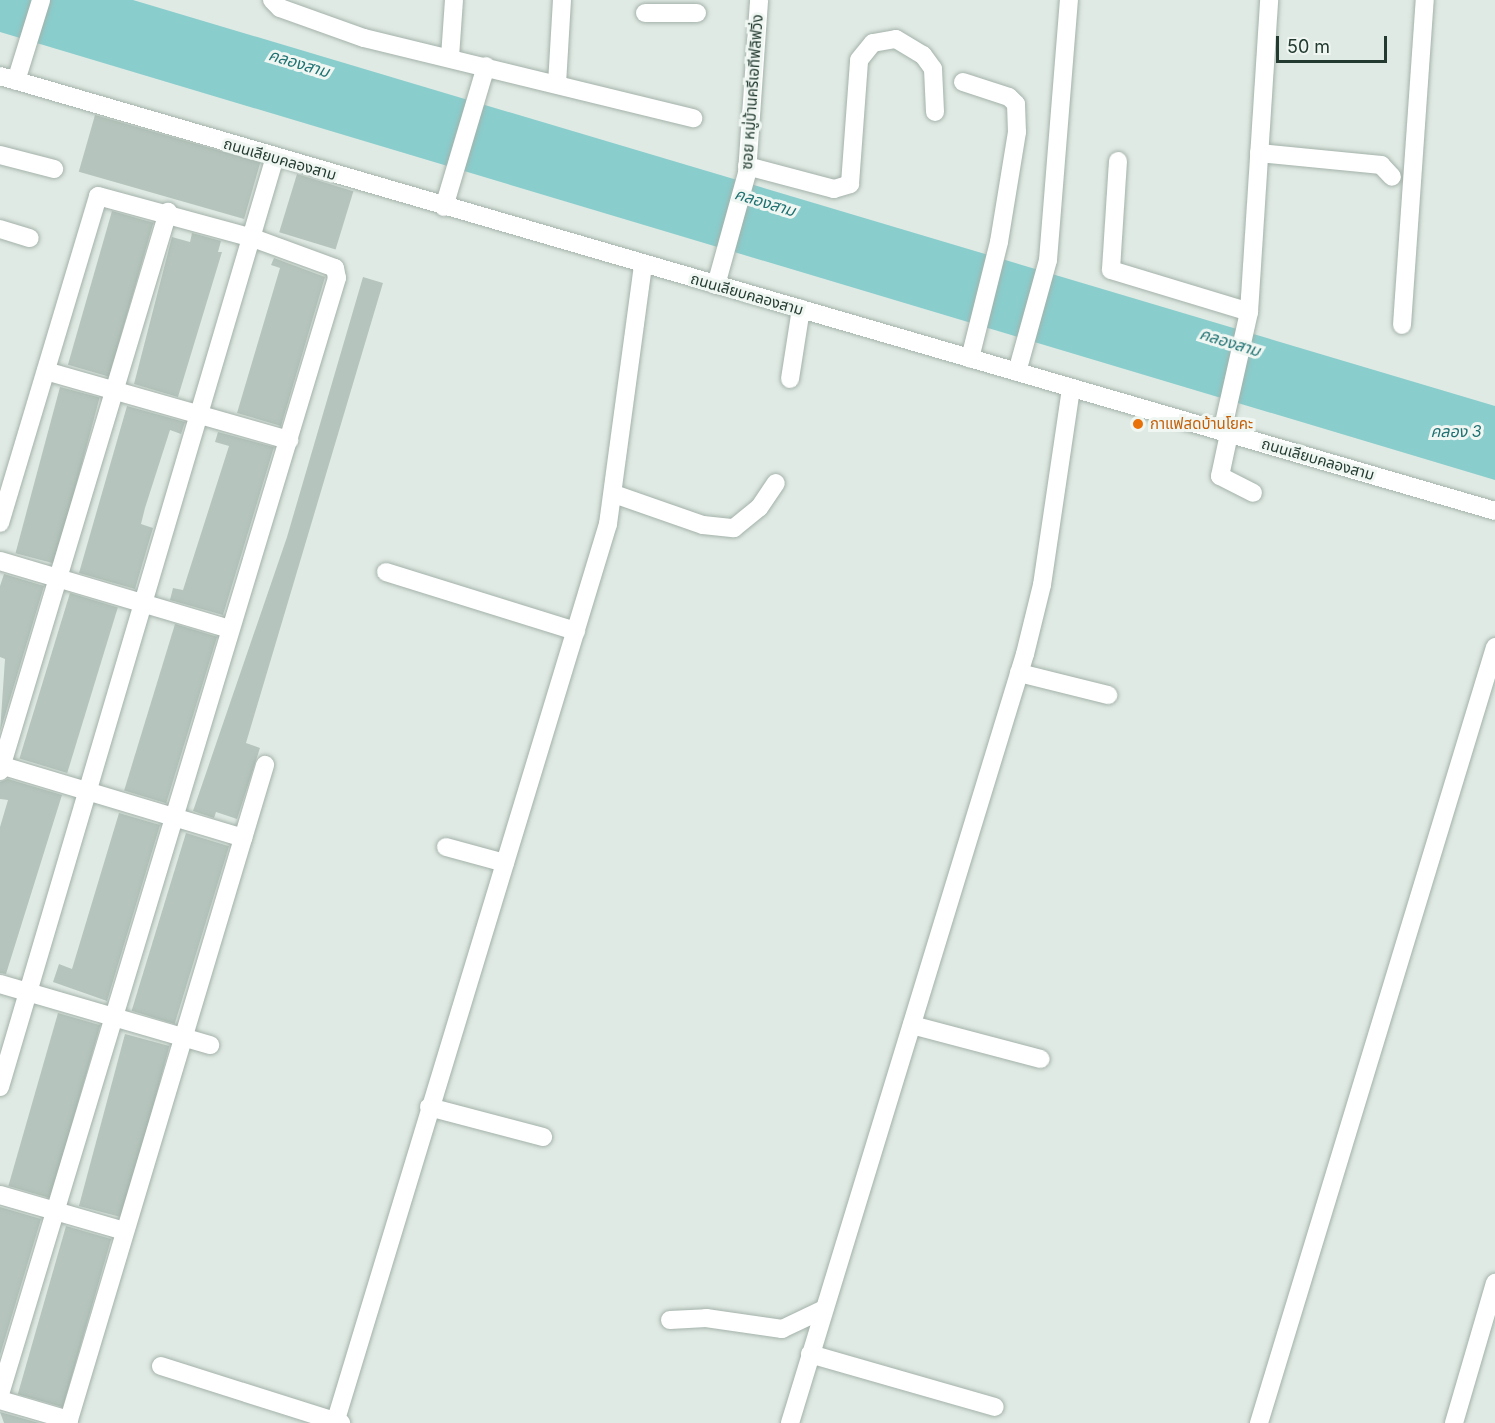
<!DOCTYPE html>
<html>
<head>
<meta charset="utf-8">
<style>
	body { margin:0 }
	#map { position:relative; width:1495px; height:1423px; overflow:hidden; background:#e0eae4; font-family:Inter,"Noto Sans Thai",sans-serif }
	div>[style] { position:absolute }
	.water>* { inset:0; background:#8acdcd }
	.building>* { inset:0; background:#b5c5bd; transform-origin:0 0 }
	.roads { filter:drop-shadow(0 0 2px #a3b2aa) drop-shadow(0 0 2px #a3b2aa) }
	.minor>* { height:18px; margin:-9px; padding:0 9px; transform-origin:9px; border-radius:9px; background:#fff }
	.secondary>* { height:18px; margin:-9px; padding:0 9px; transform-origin:9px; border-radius:9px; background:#fff }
	.dots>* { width:16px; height:16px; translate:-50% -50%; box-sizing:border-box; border:3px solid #f0f7f3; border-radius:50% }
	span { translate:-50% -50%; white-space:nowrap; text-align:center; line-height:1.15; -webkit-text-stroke:6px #f0f7f3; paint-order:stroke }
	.street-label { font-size:15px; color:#223a30 }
	.food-label { font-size:15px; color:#c56008 }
	.left { translate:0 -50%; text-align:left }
	.water-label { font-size:16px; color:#1f7172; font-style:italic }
	.scale { position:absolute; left:1276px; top:36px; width:111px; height:27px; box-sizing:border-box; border:3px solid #223a30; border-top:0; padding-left:8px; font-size:18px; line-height:21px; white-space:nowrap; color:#223a30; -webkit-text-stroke:4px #f0f7f3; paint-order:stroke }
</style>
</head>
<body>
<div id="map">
	<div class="water">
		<i style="clip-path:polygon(0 0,133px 0,1495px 406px,1495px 480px,0 32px)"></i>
	</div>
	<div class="building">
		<i style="left:95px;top:115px;width:172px;height:59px;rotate:16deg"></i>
		<i style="left:297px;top:174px;width:59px;height:61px;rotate:17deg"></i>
		<i style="left:112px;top:211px;width:43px;height:160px;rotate:16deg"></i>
		<i style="clip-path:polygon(192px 233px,221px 241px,218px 252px,222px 252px,178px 397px,134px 384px,172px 237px,190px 242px)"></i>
		<i style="clip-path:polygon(274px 258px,325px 277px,281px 426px,237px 413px,280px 268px,271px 265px)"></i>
		<i style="clip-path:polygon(363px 277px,383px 283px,246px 743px,260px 748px,237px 819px,216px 812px,214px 818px,193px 811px,287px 537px)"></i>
		<i style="left:60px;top:387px;width:41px;height:172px;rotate:15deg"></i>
		<i style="clip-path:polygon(127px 406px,185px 422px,181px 434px,170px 430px,145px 508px,141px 524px,153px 528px,135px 589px,79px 573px)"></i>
		<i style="clip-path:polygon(218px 432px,274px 447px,223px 615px,170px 600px,173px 588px,183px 590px,229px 446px,215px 442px)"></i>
		<i style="clip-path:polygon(4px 574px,44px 586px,0 732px,5px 659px,0 657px,0 586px)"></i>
		<i style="left:70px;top:593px;width:50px;height:173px;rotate:17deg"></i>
		<i style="left:175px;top:624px;width:44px;height:174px;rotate:17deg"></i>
		<i style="clip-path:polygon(8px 779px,62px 795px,6px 974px,0 973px,0 827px,8px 800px,0 799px,0 782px)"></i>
		<i style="clip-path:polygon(119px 813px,160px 825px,107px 1001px,53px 982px,59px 964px,72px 969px)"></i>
		<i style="left:186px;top:833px;width:45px;height:186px;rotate:17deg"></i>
		<i style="left:58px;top:1013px;width:44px;height:180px;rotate:16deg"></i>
		<i style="left:125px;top:1034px;width:46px;height:178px;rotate:15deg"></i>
		<i style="clip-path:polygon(0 1207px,41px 1219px,0 1355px)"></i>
		<i style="left:66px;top:1226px;width:47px;height:175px;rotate:16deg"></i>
		<i style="clip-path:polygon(0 1412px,39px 1423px,4px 1423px)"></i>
	</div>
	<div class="roads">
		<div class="minor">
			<i style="left:272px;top:0;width:11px;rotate:45deg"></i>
			<i style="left:280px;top:8px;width:89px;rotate:19.7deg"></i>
			<i style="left:364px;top:38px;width:339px;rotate:13.7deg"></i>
			<i style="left:645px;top:13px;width:52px"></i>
			<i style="left:450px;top:57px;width:57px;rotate:-86deg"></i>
			<i style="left:16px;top:81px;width:85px;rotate:-72.8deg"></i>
			<i style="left:963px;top:82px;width:48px;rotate:18.1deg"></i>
			<i style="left:1009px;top:97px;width:10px;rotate:45deg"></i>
			<i style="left:1016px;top:104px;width:28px;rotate:88deg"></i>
			<i style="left:1017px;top:132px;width:111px;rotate:99.3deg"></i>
			<i style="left:999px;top:242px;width:120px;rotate:104deg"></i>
			<i style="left:557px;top:84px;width:84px;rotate:-86.6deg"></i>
			<i style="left:1259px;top:153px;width:123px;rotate:5.6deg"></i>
			<i style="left:1381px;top:165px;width:16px;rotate:47deg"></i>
			<i style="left:0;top:155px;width:56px;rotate:14.5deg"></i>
			<i style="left:1118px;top:161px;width:109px;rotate:93.7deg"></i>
			<i style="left:1111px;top:270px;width:144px;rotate:16.9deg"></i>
			<i style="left:747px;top:166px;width:90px;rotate:14.8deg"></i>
			<i style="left:834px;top:189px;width:17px;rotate:-17deg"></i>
			<i style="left:850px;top:184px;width:124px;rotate:-85.8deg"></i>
			<i style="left:859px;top:60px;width:22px;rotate:-51deg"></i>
			<i style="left:873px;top:43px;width:23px;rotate:-10deg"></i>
			<i style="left:896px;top:39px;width:31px;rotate:31deg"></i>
			<i style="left:923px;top:55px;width:17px;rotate:54deg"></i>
			<i style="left:933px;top:69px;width:43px;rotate:87.3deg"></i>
			<i style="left:444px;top:207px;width:147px;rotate:-73.4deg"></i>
			<i style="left:0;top:229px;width:31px;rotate:17deg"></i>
			<i style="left:716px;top:285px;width:116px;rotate:-74.5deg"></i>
			<i style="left:747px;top:173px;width:173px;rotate:-86deg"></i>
			<i style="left:1402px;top:325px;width:326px;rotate:-86deg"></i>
			<i style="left:46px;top:371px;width:253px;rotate:15.9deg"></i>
			<i style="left:1017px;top:372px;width:116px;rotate:-74.5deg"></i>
			<i style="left:1048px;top:260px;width:261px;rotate:-85.4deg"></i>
			<i style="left:790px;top:379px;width:71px;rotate:-81.1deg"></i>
			<i style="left:1222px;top:432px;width:123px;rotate:-77.3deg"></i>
			<i style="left:1249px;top:312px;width:313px;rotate:-86.3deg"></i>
			<i style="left:1229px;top:434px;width:43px;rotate:102.1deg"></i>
			<i style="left:1220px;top:476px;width:37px;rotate:27deg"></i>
			<i style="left:614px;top:494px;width:94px;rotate:19.2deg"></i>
			<i style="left:703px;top:525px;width:31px;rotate:6deg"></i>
			<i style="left:734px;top:528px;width:32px;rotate:-39deg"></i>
			<i style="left:759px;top:508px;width:30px;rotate:-56deg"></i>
			<i style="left:0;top:523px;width:341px;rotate:-73.3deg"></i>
			<i style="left:98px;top:196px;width:161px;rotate:15.2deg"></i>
			<i style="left:253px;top:238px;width:87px;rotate:20.1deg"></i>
			<i style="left:335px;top:268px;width:10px;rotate:79deg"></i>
			<i style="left:337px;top:278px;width:1166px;rotate:106.8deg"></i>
			<i style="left:0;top:561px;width:240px;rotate:16.5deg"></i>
			<i style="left:386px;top:572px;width:199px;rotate:17.3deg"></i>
			<i style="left:1019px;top:673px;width:92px;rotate:13.9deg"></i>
			<i style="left:0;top:765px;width:254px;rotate:16.7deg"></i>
			<i style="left:0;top:771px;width:584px;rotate:-73.27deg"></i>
			<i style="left:446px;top:847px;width:61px;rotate:15.2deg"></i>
			<i style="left:0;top:984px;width:219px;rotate:16.2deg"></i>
			<i style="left:912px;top:1025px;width:133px;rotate:14.8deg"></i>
			<i style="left:0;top:1087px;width:970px;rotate:-73.53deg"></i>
			<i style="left:429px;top:1107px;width:118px;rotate:14.7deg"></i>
			<i style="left:0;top:1195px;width:130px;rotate:16.1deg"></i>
			<i style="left:670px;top:1320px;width:36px;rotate:-3deg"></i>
			<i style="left:706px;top:1318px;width:77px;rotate:8.2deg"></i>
			<i style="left:782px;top:1329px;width:47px;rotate:-25.5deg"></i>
			<i style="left:810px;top:1354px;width:192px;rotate:16deg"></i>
			<i style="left:161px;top:1366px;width:189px;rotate:17.6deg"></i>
			<i style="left:0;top:1400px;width:72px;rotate:16.2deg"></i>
			<i style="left:68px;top:1423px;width:687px;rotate:-73.33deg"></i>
			<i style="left:335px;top:1423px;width:940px;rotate:-73.11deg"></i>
			<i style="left:608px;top:524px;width:262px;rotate:-82.3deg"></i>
			<i style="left:790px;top:1423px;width:804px;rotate:-73.01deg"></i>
			<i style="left:1025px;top:654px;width:71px;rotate:-76.2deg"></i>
			<i style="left:1042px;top:585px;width:199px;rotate:-81.6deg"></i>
			<i style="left:1259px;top:1423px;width:811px;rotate:-73.08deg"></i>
			<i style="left:1454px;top:1423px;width:146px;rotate:-73.7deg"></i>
		</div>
		<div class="secondary">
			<i style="left:0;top:76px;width:1557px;rotate:16.22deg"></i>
		</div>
	</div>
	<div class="dots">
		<i style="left:1138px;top:424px;background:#e8710a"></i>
	</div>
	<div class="street-label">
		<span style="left:752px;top:92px;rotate:-86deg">ซอย หมู่บ้านครีเอทีฟลิฟวิ่ง</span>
		<span style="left:280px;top:159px;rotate:16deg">ถนนเลียบคลองสาม</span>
		<span style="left:747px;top:294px;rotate:16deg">ถนนเลียบคลองสาม</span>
		<span style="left:1318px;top:459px;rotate:16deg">ถนนเลียบคลองสาม</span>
	</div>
	<div class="food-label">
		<span class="left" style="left:1150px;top:424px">กาแฟสดบ้านโยคะ</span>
	</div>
	<div class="water-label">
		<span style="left:299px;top:63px;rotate:17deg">คลองสาม</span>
		<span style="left:765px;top:202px;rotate:17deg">คลองสาม</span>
		<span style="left:1230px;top:342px;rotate:17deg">คลองสาม</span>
		<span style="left:1456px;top:431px">คลอง 3</span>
	</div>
	<div class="scale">50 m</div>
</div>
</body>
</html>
